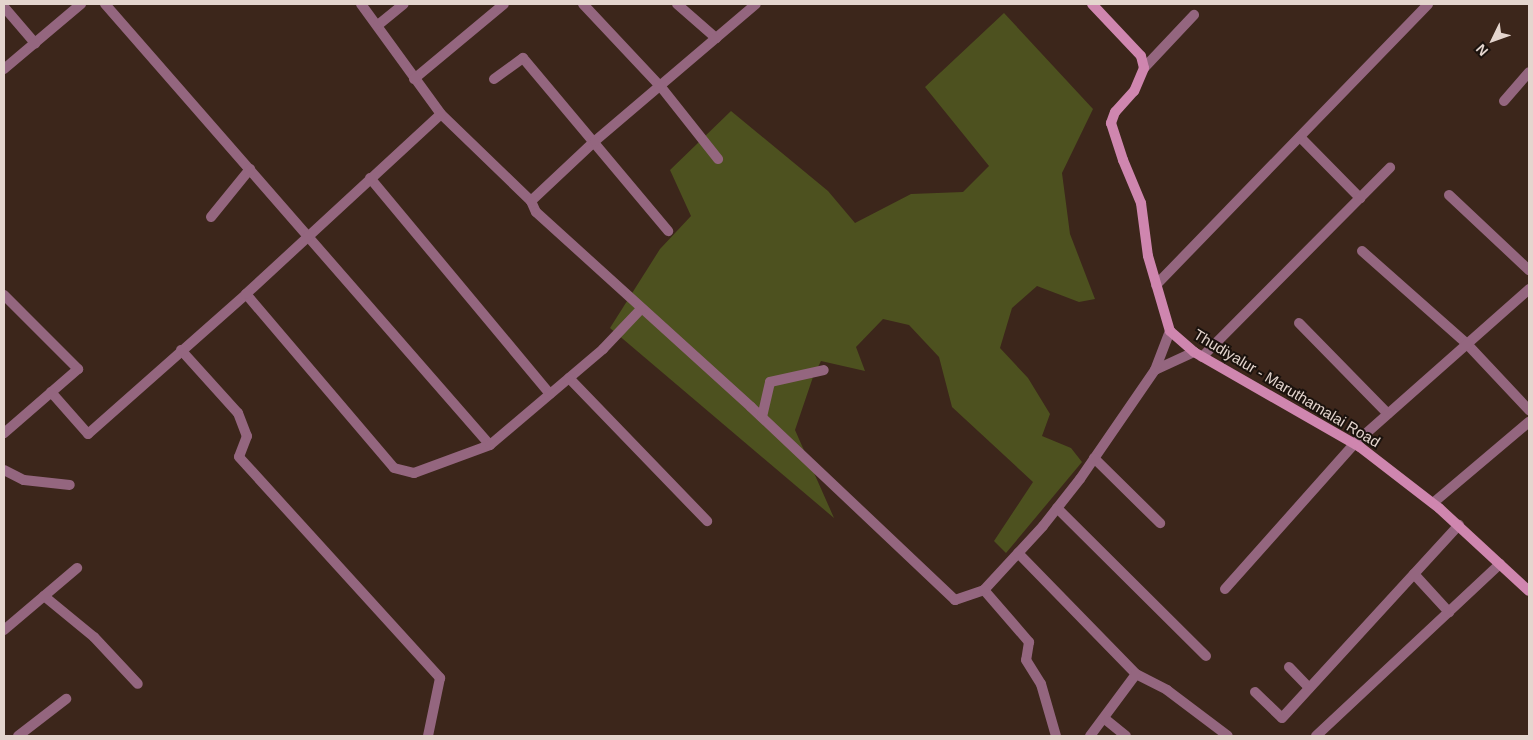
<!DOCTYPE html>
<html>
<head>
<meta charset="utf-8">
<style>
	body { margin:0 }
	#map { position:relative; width:1533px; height:740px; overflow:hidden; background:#3c261b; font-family:Helvetica,sans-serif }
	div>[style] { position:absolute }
	.green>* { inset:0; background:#4d511f }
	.minor>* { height:10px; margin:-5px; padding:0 5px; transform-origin:5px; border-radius:5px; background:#94667f }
	.secondary>* { height:10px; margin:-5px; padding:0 5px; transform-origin:5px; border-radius:5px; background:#cf86af }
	span { translate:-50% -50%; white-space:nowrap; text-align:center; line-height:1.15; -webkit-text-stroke:4px #1b120d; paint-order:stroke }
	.street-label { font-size:15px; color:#e4d5ce }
	.frame { position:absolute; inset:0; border:5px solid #e4d5ce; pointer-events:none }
	.north { position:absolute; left:1468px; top:15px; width:50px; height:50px; -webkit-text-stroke:4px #1b120d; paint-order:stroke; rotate:228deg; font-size:14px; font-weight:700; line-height:20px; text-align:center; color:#e4d5ce }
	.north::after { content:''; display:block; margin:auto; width:18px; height:22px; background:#e4d5ce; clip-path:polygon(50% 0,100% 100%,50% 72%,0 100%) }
</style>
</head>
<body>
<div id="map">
	<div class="green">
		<i style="clip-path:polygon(1004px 13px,1093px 109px,1062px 173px,1070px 234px,1095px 299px,1079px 302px,1037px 286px,1012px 308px,1000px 348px,1028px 378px,1050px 414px,1042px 436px,1071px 448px,1082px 462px,1006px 553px,994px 541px,1033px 482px,952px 407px,939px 357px,909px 325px,883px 319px,856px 347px,865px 371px,821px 361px,813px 377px,795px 430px,834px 518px,610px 328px,660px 249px,691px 216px,670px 170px,731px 111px,828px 191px,855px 223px,911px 194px,963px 192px,989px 166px,925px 87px)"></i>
	</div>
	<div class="minor">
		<i style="left:105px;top:4px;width:585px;rotate:48.88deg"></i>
		<i style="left:361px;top:4px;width:136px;rotate:54deg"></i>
		<i style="left:441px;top:114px;width:125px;rotate:44deg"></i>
		<i style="left:531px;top:201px;width:12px;rotate:66deg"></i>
		<i style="left:536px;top:212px;width:290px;rotate:42.2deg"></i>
		<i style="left:751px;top:407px;width:281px;rotate:43.4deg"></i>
		<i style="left:955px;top:600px;width:31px;rotate:-19deg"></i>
		<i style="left:984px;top:590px;width:87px;rotate:-47.3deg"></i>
		<i style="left:1043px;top:526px;width:60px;rotate:-51.8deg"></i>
		<i style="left:1080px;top:479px;width:132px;rotate:-55.5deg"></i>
		<i style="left:1155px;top:370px;width:43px;rotate:-24.8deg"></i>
		<i style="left:583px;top:4px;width:114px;rotate:46.8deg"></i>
		<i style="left:661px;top:87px;width:92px;rotate:51.6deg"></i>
		<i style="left:677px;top:4px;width:52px;rotate:41.1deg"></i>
		<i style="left:4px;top:7px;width:48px;rotate:49.3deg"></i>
		<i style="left:378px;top:25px;width:33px;rotate:-39deg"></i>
		<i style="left:1144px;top:68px;width:73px;rotate:-46.7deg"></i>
		<i style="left:4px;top:69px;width:101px;rotate:-40.2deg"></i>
		<i style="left:414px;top:79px;width:117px;rotate:-39.8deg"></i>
		<i style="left:494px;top:79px;width:36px;rotate:-36deg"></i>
		<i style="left:523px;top:58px;width:226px;rotate:50deg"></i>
		<i style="left:1504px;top:101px;width:38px;rotate:-49deg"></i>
		<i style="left:1300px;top:137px;width:86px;rotate:45.5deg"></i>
		<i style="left:370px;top:178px;width:281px;rotate:50.2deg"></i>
		<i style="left:1449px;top:195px;width:110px;rotate:43.2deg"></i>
		<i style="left:531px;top:201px;width:88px;rotate:-43.2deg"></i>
		<i style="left:595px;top:141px;width:211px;rotate:-40.4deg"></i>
		<i style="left:211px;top:217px;width:62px;rotate:-50.9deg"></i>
		<i style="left:1362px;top:251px;width:140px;rotate:41.5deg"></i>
		<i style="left:1467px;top:344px;width:91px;rotate:46.8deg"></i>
		<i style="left:1156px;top:285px;width:391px;rotate:-45.9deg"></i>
		<i style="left:246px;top:294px;width:228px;rotate:49.6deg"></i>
		<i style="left:394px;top:468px;width:21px;rotate:14deg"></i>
		<i style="left:414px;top:473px;width:81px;rotate:-20.2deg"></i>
		<i style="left:490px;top:445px;width:148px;rotate:-40.3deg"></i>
		<i style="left:603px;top:349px;width:55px;rotate:-46.5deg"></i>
		<i style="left:4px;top:295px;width:105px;rotate:45deg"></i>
		<i style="left:78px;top:369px;width:98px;rotate:139.1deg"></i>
		<i style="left:1299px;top:323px;width:127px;rotate:45.6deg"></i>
		<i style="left:181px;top:350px;width:85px;rotate:47.9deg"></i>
		<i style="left:238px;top:413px;width:25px;rotate:69deg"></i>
		<i style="left:247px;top:436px;width:22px;rotate:111deg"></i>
		<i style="left:239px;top:457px;width:299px;rotate:47.7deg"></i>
		<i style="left:440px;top:678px;width:59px;rotate:101.7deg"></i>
		<i style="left:1202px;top:357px;width:267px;rotate:-45.2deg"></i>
		<i style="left:1155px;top:370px;width:42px;rotate:-69deg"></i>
		<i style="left:569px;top:378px;width:199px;rotate:46deg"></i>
		<i style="left:51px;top:392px;width:56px;rotate:48.6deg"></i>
		<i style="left:88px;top:434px;width:211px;rotate:-41.5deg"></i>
		<i style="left:246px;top:294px;width:265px;rotate:-42.7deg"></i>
		<i style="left:762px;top:417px;width:36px;rotate:-77deg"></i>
		<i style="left:770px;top:382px;width:55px;rotate:-12.5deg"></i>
		<i style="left:1094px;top:458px;width:93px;rotate:44.6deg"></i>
		<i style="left:4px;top:470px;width:22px;rotate:27deg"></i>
		<i style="left:24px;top:480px;width:46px;rotate:6.2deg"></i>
		<i style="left:1433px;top:503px;width:126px;rotate:-40.2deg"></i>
		<i style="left:1057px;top:508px;width:210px;rotate:44.8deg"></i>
		<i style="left:1018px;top:553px;width:169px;rotate:45.7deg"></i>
		<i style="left:1136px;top:674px;width:35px;rotate:27deg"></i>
		<i style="left:1167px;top:690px;width:76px;rotate:37deg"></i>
		<i style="left:1414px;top:574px;width:52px;rotate:47.4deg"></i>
		<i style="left:1225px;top:589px;width:194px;rotate:-48.3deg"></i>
		<i style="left:1354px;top:444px;width:234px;rotate:-41.5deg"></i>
		<i style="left:984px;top:590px;width:69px;rotate:49.1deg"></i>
		<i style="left:1029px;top:642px;width:18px;rotate:99deg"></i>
		<i style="left:1026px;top:660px;width:28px;rotate:58deg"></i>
		<i style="left:1041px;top:684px;width:54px;rotate:73.9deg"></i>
		<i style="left:44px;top:596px;width:65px;rotate:39.4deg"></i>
		<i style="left:94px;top:637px;width:64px;rotate:46.9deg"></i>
		<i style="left:4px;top:630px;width:96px;rotate:-40.3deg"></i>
		<i style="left:1289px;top:667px;width:29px;rotate:46deg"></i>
		<i style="left:1255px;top:692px;width:37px;rotate:44deg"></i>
		<i style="left:1282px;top:718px;width:262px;rotate:-47.5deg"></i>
		<i style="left:1105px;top:719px;width:27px;rotate:39deg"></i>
		<i style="left:18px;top:736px;width:61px;rotate:-37.6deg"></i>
		<i style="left:1090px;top:736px;width:77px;rotate:-53.4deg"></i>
		<i style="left:1316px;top:736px;width:252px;rotate:-43.1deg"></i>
	</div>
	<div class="secondary">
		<i style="left:1092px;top:4px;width:71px;rotate:46.7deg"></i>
		<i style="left:1141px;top:56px;width:12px;rotate:76deg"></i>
		<i style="left:1144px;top:68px;width:25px;rotate:113deg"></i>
		<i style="left:1134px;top:91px;width:28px;rotate:132deg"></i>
		<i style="left:1115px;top:112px;width:12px;rotate:110deg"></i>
		<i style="left:1111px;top:123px;width:39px;rotate:72deg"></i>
		<i style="left:1123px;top:160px;width:47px;rotate:67.3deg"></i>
		<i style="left:1141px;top:203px;width:53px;rotate:82.5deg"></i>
		<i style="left:1148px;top:256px;width:78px;rotate:73.7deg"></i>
		<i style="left:1170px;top:331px;width:32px;rotate:41deg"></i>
		<i style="left:1194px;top:352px;width:191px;rotate:29.8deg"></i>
		<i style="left:1360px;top:447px;width:100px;rotate:37.7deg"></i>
		<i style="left:1439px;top:508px;width:122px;rotate:42.7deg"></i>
	</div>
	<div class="street-label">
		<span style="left:1287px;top:388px;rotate:31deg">Thudiyalur - Maruthamalai Road</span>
	</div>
	<div class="frame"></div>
	<div class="north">N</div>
</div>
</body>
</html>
